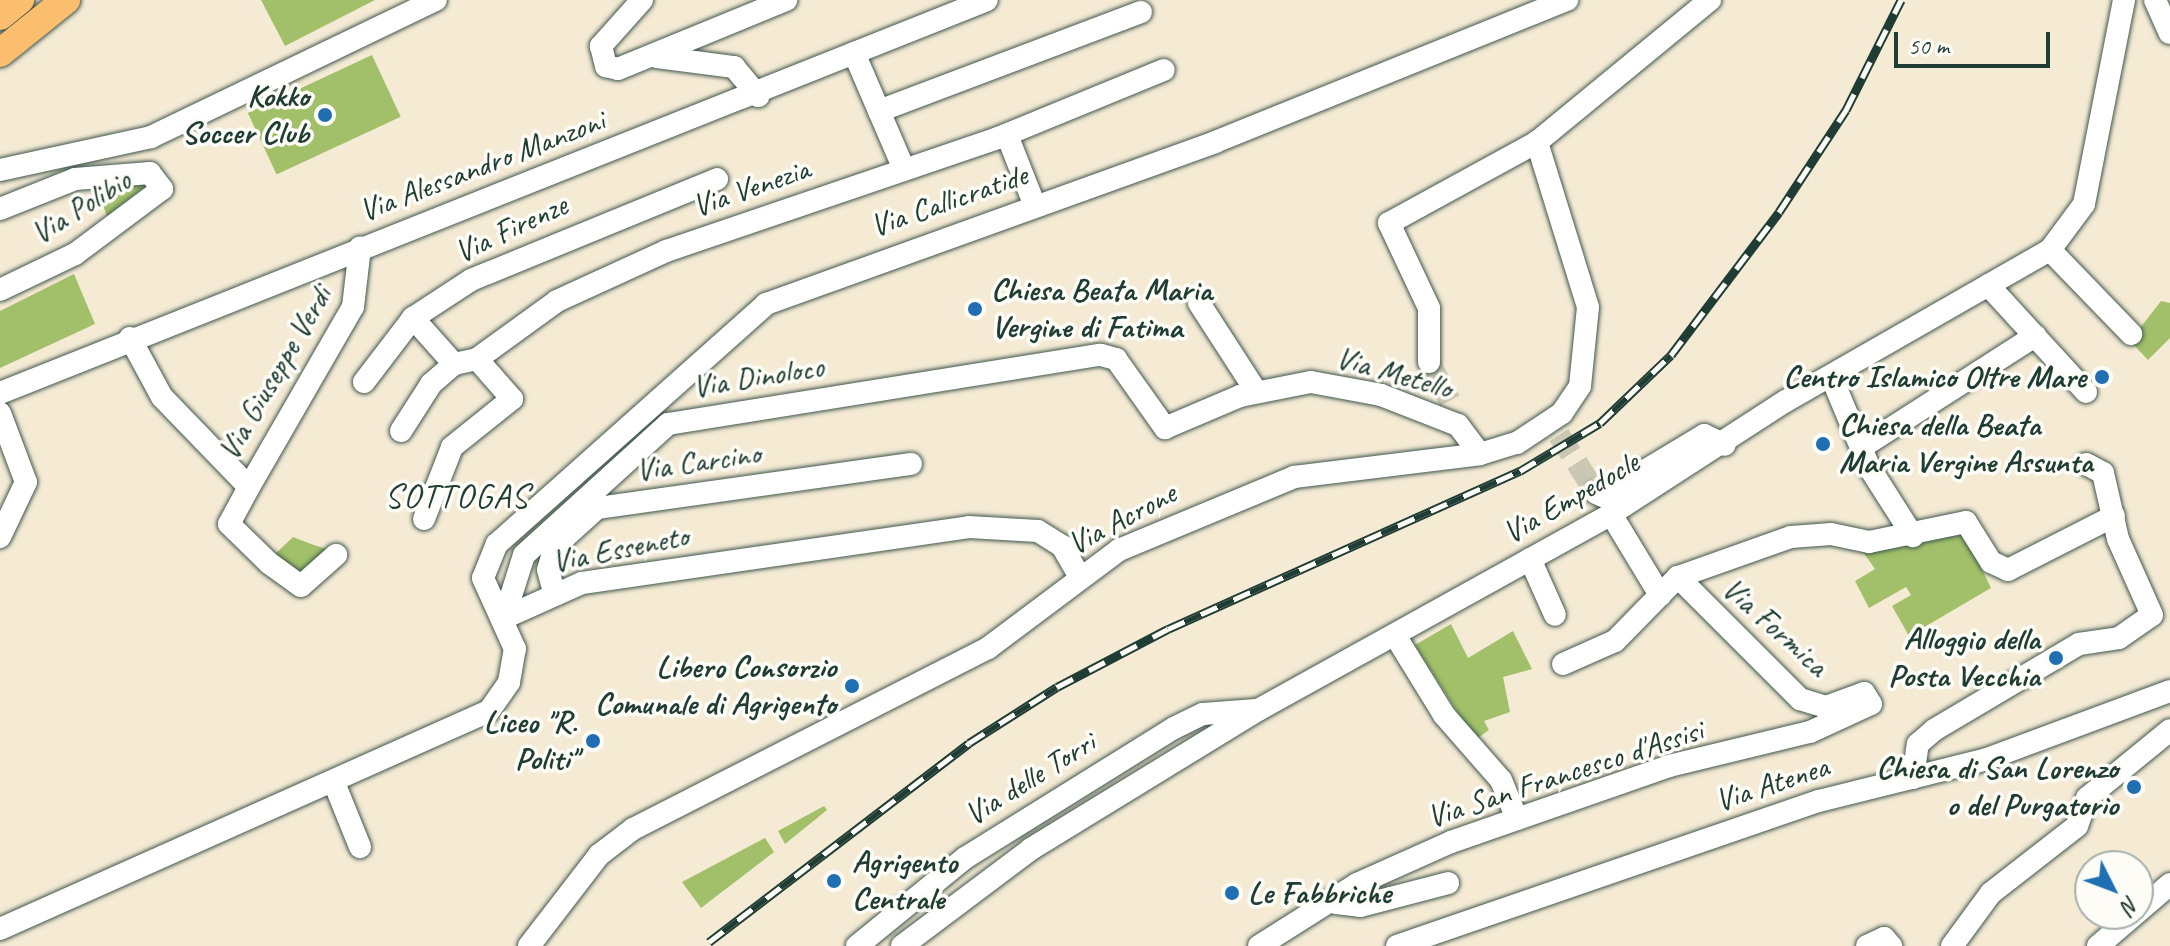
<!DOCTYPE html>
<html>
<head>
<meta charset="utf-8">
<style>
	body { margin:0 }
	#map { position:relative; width:2170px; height:946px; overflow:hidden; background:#f5ebd5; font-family:Caveat,sans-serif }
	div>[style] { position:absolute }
	.green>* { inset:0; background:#a1c069; transform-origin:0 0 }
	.minor-tunnel>* { height:22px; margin-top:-11px; transform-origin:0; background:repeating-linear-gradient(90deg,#cac8b5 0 22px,transparent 0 33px) }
	.roads { filter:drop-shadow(0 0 2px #3f574c) drop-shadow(0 0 2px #3f574c) }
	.minor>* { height:22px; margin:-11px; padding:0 11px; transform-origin:11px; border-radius:11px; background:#fff }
	.major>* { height:28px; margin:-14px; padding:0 14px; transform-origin:14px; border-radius:14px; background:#fbbd6e }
	.rail>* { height:9px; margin-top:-4.5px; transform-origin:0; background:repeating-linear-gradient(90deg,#fdfcf7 0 18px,#1f3d34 0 36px); box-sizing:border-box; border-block:2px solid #1f3d34 }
	.dots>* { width:22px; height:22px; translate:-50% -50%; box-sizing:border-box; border:4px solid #fdfcf7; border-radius:50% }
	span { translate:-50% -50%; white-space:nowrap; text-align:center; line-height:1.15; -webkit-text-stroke:7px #fdfcf7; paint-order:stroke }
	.poi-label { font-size:32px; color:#1f3d34; font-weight:700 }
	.right { translate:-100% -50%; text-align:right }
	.left { translate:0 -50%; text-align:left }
	.street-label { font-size:32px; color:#1f3d34 }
	.neighbourhood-label { font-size:34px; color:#1f3d34; letter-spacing:2px }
	.north { position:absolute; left:2074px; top:850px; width:80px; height:80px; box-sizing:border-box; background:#fdfcf7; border:2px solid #a4b0a9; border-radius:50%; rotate:132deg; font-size:22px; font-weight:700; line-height:32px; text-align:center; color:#1f3d34 }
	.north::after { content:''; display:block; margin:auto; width:28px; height:36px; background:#1f6fb2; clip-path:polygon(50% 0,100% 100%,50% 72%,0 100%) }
	.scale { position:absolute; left:1894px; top:32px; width:156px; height:36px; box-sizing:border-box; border:4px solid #1f3d34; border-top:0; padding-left:10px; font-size:24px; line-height:28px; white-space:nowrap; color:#1f3d34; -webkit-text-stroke:6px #fdfcf7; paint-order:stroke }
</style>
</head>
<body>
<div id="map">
	<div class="green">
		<i style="clip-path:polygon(261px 0,375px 0,285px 46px)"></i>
		<i style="left:372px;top:55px;width:68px;height:137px;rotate:65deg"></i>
		<i style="clip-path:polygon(144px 184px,143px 188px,107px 216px,95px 185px)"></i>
		<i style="clip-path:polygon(74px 274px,95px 324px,0 368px,0 311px)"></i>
		<i style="clip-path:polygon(2161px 301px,2170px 303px,2170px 338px,2148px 360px,2130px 341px)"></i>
		<i style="clip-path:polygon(1965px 534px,1991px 588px,1909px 636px,1892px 606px,1911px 595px,1906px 587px,1869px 608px,1855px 581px,1875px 569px,1863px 552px)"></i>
		<i style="clip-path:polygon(293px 537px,311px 544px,333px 551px,302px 578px,273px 556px)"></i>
		<i style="clip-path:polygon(1451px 624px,1468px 658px,1513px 631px,1532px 669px,1503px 677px,1510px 712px,1484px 721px,1489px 730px,1475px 740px,1415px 645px)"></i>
		<i style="clip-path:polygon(824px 806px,827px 810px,785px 844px,778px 831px)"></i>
		<i style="clip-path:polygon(765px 838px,774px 852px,701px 908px,682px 882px)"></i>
	</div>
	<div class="minor-tunnel">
		<i style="left:1429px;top:362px;width:44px;rotate:61.7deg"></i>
		<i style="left:1559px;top:435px;width:69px;rotate:57.5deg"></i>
	</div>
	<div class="roads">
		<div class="minor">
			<i style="left:642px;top:0;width:62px;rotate:131.7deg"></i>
			<i style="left:601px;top:46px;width:21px;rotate:76deg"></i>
			<i style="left:606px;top:66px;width:12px;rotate:14deg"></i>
			<i style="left:618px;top:69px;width:182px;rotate:-22.3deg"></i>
			<i style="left:2155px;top:0;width:36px;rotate:66deg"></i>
			<i style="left:854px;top:53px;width:126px;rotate:66.7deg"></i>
			<i style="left:657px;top:57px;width:78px;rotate:7.4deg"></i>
			<i style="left:734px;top:67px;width:38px;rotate:50deg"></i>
			<i style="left:879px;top:111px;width:280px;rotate:-20.7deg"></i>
			<i style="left:1007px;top:135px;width:76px;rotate:68.5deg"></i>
			<i style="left:0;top:170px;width:155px;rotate:-12.3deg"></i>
			<i style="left:151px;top:137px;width:316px;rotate:-25.7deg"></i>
			<i style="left:0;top:209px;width:81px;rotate:-21.8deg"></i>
			<i style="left:75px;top:179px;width:75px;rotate:-4.6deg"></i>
			<i style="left:150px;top:173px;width:20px;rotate:53deg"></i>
			<i style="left:162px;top:189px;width:109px;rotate:143.2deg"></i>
			<i style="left:75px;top:254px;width:83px;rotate:154.4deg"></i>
			<i style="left:2050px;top:250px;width:117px;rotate:46deg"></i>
			<i style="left:1988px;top:285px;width:145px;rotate:47.5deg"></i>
			<i style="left:1199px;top:303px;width:105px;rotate:57.1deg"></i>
			<i style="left:413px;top:318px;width:62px;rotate:48.3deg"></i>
			<i style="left:130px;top:338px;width:67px;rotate:61.5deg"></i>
			<i style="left:162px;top:397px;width:125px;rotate:46deg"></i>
			<i style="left:249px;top:487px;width:208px;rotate:-60deg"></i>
			<i style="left:353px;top:307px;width:60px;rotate:-83.3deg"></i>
			<i style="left:1429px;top:362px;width:54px;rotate:-90deg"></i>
			<i style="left:1429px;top:308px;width:94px;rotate:-115.2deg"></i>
			<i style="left:1389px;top:223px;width:169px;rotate:-28.7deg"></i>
			<i style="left:1537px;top:142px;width:224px;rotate:-39.4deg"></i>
			<i style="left:1831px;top:376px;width:99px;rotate:67.3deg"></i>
			<i style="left:1869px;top:467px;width:82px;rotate:57.5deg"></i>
			<i style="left:364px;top:382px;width:81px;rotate:-52.6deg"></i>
			<i style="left:413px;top:318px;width:69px;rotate:-33.2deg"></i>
			<i style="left:471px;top:280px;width:266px;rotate:-22.3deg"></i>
			<i style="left:0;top:393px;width:1062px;rotate:-21.71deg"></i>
			<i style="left:0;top:413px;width:74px;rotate:69.4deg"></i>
			<i style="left:26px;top:482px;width:61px;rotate:115.3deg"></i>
			<i style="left:401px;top:431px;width:56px;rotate:-57.4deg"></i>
			<i style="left:431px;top:384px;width:30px;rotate:-41deg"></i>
			<i style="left:454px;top:364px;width:24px;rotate:-12deg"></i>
			<i style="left:477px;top:359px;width:99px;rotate:-35.9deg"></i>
			<i style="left:557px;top:301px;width:120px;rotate:-24.6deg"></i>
			<i style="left:666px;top:251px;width:351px;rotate:-18.8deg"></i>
			<i style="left:998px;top:138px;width:179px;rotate:-22.3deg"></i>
			<i style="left:1862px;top:447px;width:206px;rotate:-32.7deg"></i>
			<i style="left:249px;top:487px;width:42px;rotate:118.4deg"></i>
			<i style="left:229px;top:524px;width:56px;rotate:44.3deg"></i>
			<i style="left:269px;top:563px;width:39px;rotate:36deg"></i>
			<i style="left:301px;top:586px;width:47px;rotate:-41.5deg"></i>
			<i style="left:1596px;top:493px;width:8px;rotate:23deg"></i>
			<i style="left:1603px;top:496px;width:118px;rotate:-31.1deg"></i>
			<i style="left:1704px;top:435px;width:23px;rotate:25deg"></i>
			<i style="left:1611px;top:514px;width:95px;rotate:58.8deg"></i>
			<i style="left:1660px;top:595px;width:25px;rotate:-45deg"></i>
			<i style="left:1678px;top:577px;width:120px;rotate:-19.5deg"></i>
			<i style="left:1791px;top:537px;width:40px;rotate:-4.3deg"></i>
			<i style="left:1831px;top:534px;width:39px;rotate:12deg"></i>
			<i style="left:1869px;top:542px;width:99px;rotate:-11.7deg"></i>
			<i style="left:1966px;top:522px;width:47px;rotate:58deg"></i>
			<i style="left:1991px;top:562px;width:19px;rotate:25deg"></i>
			<i style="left:2008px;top:570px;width:119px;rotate:-27deg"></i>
			<i style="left:424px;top:519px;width:77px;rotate:-68.7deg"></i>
			<i style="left:452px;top:447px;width:77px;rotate:-38.7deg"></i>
			<i style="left:512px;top:399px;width:53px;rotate:-131.2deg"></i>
			<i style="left:1530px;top:559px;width:61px;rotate:65.9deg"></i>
			<i style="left:554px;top:592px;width:23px;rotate:-105deg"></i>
			<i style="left:548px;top:570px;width:25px;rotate:-74deg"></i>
			<i style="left:555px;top:546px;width:57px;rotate:-42.1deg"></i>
			<i style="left:597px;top:508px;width:317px;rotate:-8deg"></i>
			<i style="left:504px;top:618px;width:66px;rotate:-72.4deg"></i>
			<i style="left:524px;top:555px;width:195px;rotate:-42.3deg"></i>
			<i style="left:668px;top:424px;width:438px;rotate:-9.1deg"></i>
			<i style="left:1101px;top:355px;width:16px;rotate:15deg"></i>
			<i style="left:1116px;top:359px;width:85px;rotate:54.6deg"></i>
			<i style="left:1165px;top:428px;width:82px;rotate:-23.1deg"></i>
			<i style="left:1240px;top:396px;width:72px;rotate:-11.2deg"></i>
			<i style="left:1311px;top:382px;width:71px;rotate:10.5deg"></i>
			<i style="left:1381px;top:395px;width:83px;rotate:21.3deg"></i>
			<i style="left:1458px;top:425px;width:36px;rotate:53deg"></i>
			<i style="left:504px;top:618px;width:85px;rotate:-24.2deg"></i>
			<i style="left:582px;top:583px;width:391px;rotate:-8.2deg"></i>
			<i style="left:969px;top:527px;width:69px;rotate:3.3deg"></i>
			<i style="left:1038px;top:531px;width:28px;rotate:32deg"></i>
			<i style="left:1062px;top:546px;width:34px;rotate:60deg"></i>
			<i style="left:1396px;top:637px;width:92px;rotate:58.4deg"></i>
			<i style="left:1444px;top:715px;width:86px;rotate:48.8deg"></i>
			<i style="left:1501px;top:780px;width:42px;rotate:67.7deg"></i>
			<i style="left:1563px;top:664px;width:57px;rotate:-23.9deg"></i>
			<i style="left:1615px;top:641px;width:64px;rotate:-45.6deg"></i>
			<i style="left:1913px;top:778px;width:34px;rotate:-82deg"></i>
			<i style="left:1918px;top:744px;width:21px;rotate:-41deg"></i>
			<i style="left:1934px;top:730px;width:169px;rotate:-30.7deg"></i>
			<i style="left:2079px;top:644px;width:40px;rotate:-8.5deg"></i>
			<i style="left:2119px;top:638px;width:40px;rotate:-34.9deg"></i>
			<i style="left:2152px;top:615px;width:83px;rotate:-114.1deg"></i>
			<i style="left:2118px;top:539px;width:68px;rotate:-102.8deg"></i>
			<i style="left:2103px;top:473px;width:19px;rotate:-152deg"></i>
			<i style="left:335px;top:785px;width:67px;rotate:68deg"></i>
			<i style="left:1336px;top:903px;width:24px;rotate:7deg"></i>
			<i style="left:1360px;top:906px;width:91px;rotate:-14.6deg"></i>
			<i style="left:0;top:929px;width:535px;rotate:-24.03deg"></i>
			<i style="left:489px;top:711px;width:35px;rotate:-55deg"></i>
			<i style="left:509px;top:682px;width:34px;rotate:-80deg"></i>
			<i style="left:515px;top:649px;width:78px;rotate:-114.3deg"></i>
			<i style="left:483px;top:578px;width:37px;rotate:-68deg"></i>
			<i style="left:497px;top:544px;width:361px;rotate:-41.7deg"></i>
			<i style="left:766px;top:304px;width:477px;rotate:-19.8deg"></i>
			<i style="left:1215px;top:142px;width:380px;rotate:-22deg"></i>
			<i style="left:529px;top:946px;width:115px;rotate:-52.4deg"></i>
			<i style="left:599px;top:855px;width:43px;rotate:-37.4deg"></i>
			<i style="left:633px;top:829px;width:398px;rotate:-27deg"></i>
			<i style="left:988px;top:648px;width:164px;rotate:-36.8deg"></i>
			<i style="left:1119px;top:550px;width:190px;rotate:-22.6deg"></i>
			<i style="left:1294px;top:477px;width:187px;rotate:-7deg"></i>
			<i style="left:1480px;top:454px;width:39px;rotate:-17deg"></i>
			<i style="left:1517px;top:443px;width:54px;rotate:-33.7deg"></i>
			<i style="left:1562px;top:413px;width:32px;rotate:-56deg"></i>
			<i style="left:1580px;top:386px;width:79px;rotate:-84.2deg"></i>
			<i style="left:1588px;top:307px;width:173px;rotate:-107.2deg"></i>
			<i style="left:857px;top:946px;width:139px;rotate:-39.2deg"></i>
			<i style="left:965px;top:858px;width:246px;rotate:-31.9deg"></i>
			<i style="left:1174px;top:728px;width:32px;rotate:-26deg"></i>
			<i style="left:1203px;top:714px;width:53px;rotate:-4.3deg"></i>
			<i style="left:902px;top:946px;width:161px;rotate:-36.9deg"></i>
			<i style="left:1031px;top:849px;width:266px;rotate:-31.5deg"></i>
			<i style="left:1258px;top:710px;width:404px;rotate:-29deg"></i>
			<i style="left:1611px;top:514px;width:208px;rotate:-32.9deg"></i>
			<i style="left:1786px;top:401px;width:304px;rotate:-29.8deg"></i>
			<i style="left:2050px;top:250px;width:57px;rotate:-53.5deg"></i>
			<i style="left:2084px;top:204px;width:208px;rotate:-78.9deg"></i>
			<i style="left:1259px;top:946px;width:116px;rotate:-32.3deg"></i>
			<i style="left:1357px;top:884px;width:103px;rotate:-24.1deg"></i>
			<i style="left:1451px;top:842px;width:231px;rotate:-19.2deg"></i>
			<i style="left:1669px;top:766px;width:145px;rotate:-13.6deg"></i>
			<i style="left:1810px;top:732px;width:67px;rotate:-24.7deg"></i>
			<i style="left:1871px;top:704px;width:13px;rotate:-122deg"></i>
			<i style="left:1864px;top:693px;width:40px;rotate:159.8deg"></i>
			<i style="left:1826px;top:707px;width:27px;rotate:-163deg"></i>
			<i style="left:1800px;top:699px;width:173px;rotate:-135deg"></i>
			<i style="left:1397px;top:946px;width:446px;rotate:-19deg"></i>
			<i style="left:1819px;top:801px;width:173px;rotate:-14deg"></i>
			<i style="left:1987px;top:759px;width:195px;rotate:-20.4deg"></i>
			<i style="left:1867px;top:946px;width:19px;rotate:-25deg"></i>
			<i style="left:1884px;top:938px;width:11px;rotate:49deg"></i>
			<i style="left:1952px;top:946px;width:66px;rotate:-53.7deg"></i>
			<i style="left:1991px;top:893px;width:109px;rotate:-37.9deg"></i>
			<i style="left:2077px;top:826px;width:30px;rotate:-70deg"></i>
			<i style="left:2087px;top:798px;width:107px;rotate:-39.3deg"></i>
			<i style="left:2098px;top:946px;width:95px;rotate:-40.7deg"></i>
		</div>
		<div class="major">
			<i style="left:0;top:16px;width:26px;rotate:-39deg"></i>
			<i style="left:0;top:53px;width:85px;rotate:-38.8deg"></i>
		</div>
	</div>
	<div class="rail">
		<i style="left:709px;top:942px;width:327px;rotate:-37.4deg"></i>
		<i style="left:969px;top:743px;width:104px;rotate:-32.5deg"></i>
		<i style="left:1057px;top:687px;width:125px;rotate:-27.6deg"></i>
		<i style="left:1168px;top:629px;width:386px;rotate:-24.2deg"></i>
		<i style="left:1520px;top:471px;width:93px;rotate:-31deg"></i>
		<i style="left:1600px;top:423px;width:98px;rotate:-43.8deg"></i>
		<i style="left:1671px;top:355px;width:179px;rotate:-52.9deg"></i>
		<i style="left:1779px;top:212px;width:122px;rotate:-56.7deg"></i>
		<i style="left:1846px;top:110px;width:123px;rotate:-63.4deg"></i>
	</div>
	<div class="dots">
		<i style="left:325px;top:115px;background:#1f6fb2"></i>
		<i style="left:975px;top:309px;background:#1f6fb2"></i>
		<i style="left:2102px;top:377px;background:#1f6fb2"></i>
		<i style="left:1823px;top:444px;background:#1f6fb2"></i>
		<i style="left:2056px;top:658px;background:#1f6fb2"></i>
		<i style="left:852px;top:686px;background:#1f6fb2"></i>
		<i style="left:593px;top:741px;background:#1f6fb2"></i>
		<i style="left:2134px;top:787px;background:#1f6fb2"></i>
		<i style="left:834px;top:881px;background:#1f6fb2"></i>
		<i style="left:1232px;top:893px;background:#1f6fb2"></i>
	</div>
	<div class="poi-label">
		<span class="right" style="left:309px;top:115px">Kokko<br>Soccer Club</span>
		<span class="left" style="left:991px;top:309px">Chiesa Beata Maria<br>Vergine di Fatima</span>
		<span class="right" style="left:2086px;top:377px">Centro Islamico Oltre Mare</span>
		<span class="left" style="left:1839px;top:444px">Chiesa della Beata<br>Maria Vergine Assunta</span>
		<span class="right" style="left:2040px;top:658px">Alloggio della<br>Posta Vecchia</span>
		<span class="right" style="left:836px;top:686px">Libero Consorzio<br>Comunale di Agrigento</span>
		<span class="right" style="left:577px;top:741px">Liceo "R.<br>Politi"</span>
		<span class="right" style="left:2118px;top:787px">Chiesa di San Lorenzo<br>o del Purgatorio</span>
		<span class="left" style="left:852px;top:881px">Agrigento<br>Centrale</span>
		<span class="left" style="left:1248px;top:893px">Le Fabbriche</span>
	</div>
	<div class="street-label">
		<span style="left:482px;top:166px;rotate:-21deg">Via Alessandro Manzoni</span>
		<span style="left:751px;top:188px;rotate:-19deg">Via Venezia</span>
		<span style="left:949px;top:201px;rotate:-19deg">Via Callicratide</span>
		<span style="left:81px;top:207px;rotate:-32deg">Via Polibio</span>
		<span style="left:511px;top:229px;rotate:-25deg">Via Firenze</span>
		<span style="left:275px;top:373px;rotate:-60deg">Via Giuseppe Verdi</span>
		<span style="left:1394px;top:373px;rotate:16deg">Via Metello</span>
		<span style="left:758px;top:377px;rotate:-9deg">Via Dinoloco</span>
		<span style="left:698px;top:462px;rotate:-8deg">Via Carcino</span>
		<span style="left:1571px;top:498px;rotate:-30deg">Via Empedocle</span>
		<span style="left:1122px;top:519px;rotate:-28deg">Via Acrone</span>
		<span style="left:620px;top:549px;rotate:-11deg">Via Esseneto</span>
		<span style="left:1775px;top:627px;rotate:42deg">Via Formica</span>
		<span style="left:1565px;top:774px;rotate:-18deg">Via San Francesco d'Assisi</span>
		<span style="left:1030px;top:779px;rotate:-32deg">Via delle Torri</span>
		<span style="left:1772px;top:784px;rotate:-18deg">Via Atenea</span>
	</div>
	<div class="neighbourhood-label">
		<span style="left:457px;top:496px">SOTTOGAS</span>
	</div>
	<div class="north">N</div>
	<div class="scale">50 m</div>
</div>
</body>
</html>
